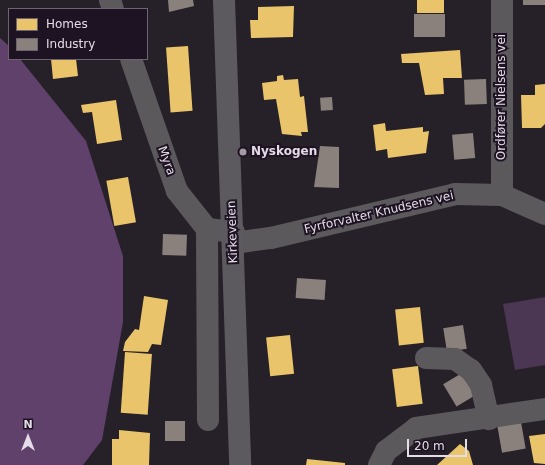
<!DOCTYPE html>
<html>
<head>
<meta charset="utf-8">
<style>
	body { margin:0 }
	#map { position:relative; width:545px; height:465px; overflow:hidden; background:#262028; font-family:"DejaVu Sans",sans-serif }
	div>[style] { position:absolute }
	.green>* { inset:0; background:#4b3653 }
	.forest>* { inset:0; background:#60416b }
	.homes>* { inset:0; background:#e9c46a; transform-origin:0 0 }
	.industry>* { inset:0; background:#8a817c; transform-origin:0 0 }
	.minor>* { height:22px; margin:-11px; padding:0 11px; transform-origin:11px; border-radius:11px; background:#5c595d }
	.major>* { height:22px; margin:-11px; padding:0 11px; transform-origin:11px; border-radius:11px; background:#5d5a5f }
	.dots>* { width:11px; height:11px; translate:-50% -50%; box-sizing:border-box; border:2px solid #1e1322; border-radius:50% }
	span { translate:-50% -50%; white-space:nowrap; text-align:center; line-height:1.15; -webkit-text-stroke:4px #1e1322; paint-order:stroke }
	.street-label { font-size:12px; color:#e4dce7 }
	.poi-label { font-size:12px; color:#e4dce7; font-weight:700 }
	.left { translate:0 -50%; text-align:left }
	.legend { position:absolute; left:8px; top:8px; width:140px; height:52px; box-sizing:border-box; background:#1e1322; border:1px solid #6d6371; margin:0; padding:5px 7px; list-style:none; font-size:12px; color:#e4dce7 }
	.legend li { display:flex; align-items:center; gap:8px; height:20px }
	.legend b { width:20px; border:1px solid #6d6371 }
	.north { position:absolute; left:8px; top:417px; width:40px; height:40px; -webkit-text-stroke:3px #1e1322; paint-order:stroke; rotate:0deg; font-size:11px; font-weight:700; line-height:16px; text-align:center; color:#e4dce7 }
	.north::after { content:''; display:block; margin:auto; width:14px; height:18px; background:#e4dce7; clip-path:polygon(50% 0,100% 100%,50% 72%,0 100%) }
	.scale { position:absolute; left:407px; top:439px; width:60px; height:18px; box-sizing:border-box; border:2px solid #e4dce7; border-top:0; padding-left:5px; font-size:12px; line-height:14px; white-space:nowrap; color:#e4dce7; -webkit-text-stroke:3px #1e1322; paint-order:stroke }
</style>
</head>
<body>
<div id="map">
	<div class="green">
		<i style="clip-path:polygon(545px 297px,545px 365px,515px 370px,503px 304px)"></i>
	</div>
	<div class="forest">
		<i style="clip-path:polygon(0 38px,9px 46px,9px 59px,20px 59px,86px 141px,123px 256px,123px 322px,102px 440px,83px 465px,0 465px)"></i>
	</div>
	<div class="homes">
		<i style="left:417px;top:0;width:27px;height:13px"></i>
		<i style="clip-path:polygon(294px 6px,293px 37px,251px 38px,250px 20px,258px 20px,258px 7px)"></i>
		<i style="left:188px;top:46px;width:65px;height:22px;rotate:86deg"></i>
		<i style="clip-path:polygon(460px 50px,462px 78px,443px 78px,444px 94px,425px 95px,419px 63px,402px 63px,401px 54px)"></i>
		<i style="clip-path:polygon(51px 59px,76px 59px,78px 76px,53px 79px)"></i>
		<i style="clip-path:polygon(283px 75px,284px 80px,298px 79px,300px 97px,304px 96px,308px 132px,301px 132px,302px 136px,282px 134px,276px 99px,264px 100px,262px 83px,277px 81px,277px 76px)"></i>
		<i style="clip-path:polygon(545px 84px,545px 124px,541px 128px,522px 128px,521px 95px,535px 95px,535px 85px)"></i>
		<i style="clip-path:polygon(116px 100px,122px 140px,97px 144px,92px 112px,83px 113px,81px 105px)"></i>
		<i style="clip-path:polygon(385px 123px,386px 131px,423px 127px,423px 132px,429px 131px,426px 153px,388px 158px,387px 149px,376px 151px,373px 125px)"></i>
		<i style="left:128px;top:177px;width:46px;height:22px;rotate:80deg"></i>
		<i style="clip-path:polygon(144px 296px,168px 300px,161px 345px,152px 344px,148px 352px,123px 351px,125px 342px,135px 329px,139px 330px)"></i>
		<i style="left:420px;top:307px;width:36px;height:25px;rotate:84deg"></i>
		<i style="left:290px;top:335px;width:39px;height:24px;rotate:84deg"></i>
		<i style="left:125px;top:352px;width:27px;height:61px;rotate:4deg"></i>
		<i style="left:418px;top:366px;width:38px;height:26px;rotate:83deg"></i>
		<i style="clip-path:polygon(119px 430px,150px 433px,149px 465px,112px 465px,112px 439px,119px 439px)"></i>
		<i style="clip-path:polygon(545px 434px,545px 464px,534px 463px,529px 436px)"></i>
		<i style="clip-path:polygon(460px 444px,469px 451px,473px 465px,437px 465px)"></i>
		<i style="clip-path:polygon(307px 459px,345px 463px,345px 465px,306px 465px)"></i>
	</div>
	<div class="industry">
		<i style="clip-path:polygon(168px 0,193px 0,194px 6px,169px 12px)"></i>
		<i style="left:523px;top:0;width:22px;height:5px"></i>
		<i style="left:445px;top:14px;width:23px;height:31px;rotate:90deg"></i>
		<i style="left:486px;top:79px;width:25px;height:22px;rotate:88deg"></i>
		<i style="left:332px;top:97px;width:13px;height:12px;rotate:86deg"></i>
		<i style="left:473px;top:133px;width:25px;height:21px;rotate:85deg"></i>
		<i style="clip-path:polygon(320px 146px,339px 147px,339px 188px,314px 187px)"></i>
		<i style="left:163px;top:234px;width:24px;height:21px;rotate:2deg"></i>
		<i style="left:297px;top:278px;width:29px;height:20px;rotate:4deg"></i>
		<i style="left:463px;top:325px;width:24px;height:20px;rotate:81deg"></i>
		<i style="left:462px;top:373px;width:26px;height:22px;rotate:59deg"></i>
		<i style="left:165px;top:421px;width:20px;height:20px"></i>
		<i style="left:521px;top:422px;width:27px;height:24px;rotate:80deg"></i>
	</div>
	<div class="minor">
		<i style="left:110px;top:0;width:9px;rotate:72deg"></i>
		<i style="left:131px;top:59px;width:140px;rotate:70.8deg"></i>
		<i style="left:177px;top:191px;width:48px;rotate:51.7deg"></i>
		<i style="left:207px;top:229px;width:27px;rotate:6deg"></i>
		<i style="left:502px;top:195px;width:195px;rotate:-90deg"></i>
		<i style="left:207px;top:229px;width:191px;rotate:89.7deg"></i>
		<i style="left:234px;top:243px;width:37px;rotate:-8deg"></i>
		<i style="left:271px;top:238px;width:189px;rotate:-13.4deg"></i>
		<i style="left:455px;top:194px;width:47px;rotate:1.2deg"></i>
		<i style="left:502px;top:195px;width:47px;rotate:23.8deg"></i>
		<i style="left:426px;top:358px;width:29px;rotate:2deg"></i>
		<i style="left:455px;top:359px;width:19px;rotate:35deg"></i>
		<i style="left:471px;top:370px;width:18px;rotate:56deg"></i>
		<i style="left:481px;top:385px;width:35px;rotate:77deg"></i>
		<i style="left:379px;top:465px;width:16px;rotate:-63deg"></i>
		<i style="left:386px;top:451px;width:38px;rotate:-37deg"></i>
		<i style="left:416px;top:428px;width:130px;rotate:-8.4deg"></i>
	</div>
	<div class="major">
		<i style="left:224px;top:0;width:465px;rotate:88deg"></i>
	</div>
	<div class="dots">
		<i style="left:243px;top:152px;background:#a29aa4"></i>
	</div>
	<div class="street-label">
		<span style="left:502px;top:97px;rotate:-90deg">Ordfører Nielsens vei</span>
		<span style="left:166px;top:161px;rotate:70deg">Myra</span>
		<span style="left:379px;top:213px;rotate:-13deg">Fyrforvalter Knudsens vei</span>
		<span style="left:233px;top:232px;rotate:-92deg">Kirkeveien</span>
	</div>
	<div class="poi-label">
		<span class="left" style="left:251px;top:152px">Nyskogen</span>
	</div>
	<ul class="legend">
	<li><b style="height:11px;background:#e9c46a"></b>Homes</li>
	<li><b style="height:11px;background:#8a817c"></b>Industry</li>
	</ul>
	<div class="north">N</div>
	<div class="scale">20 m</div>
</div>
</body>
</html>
